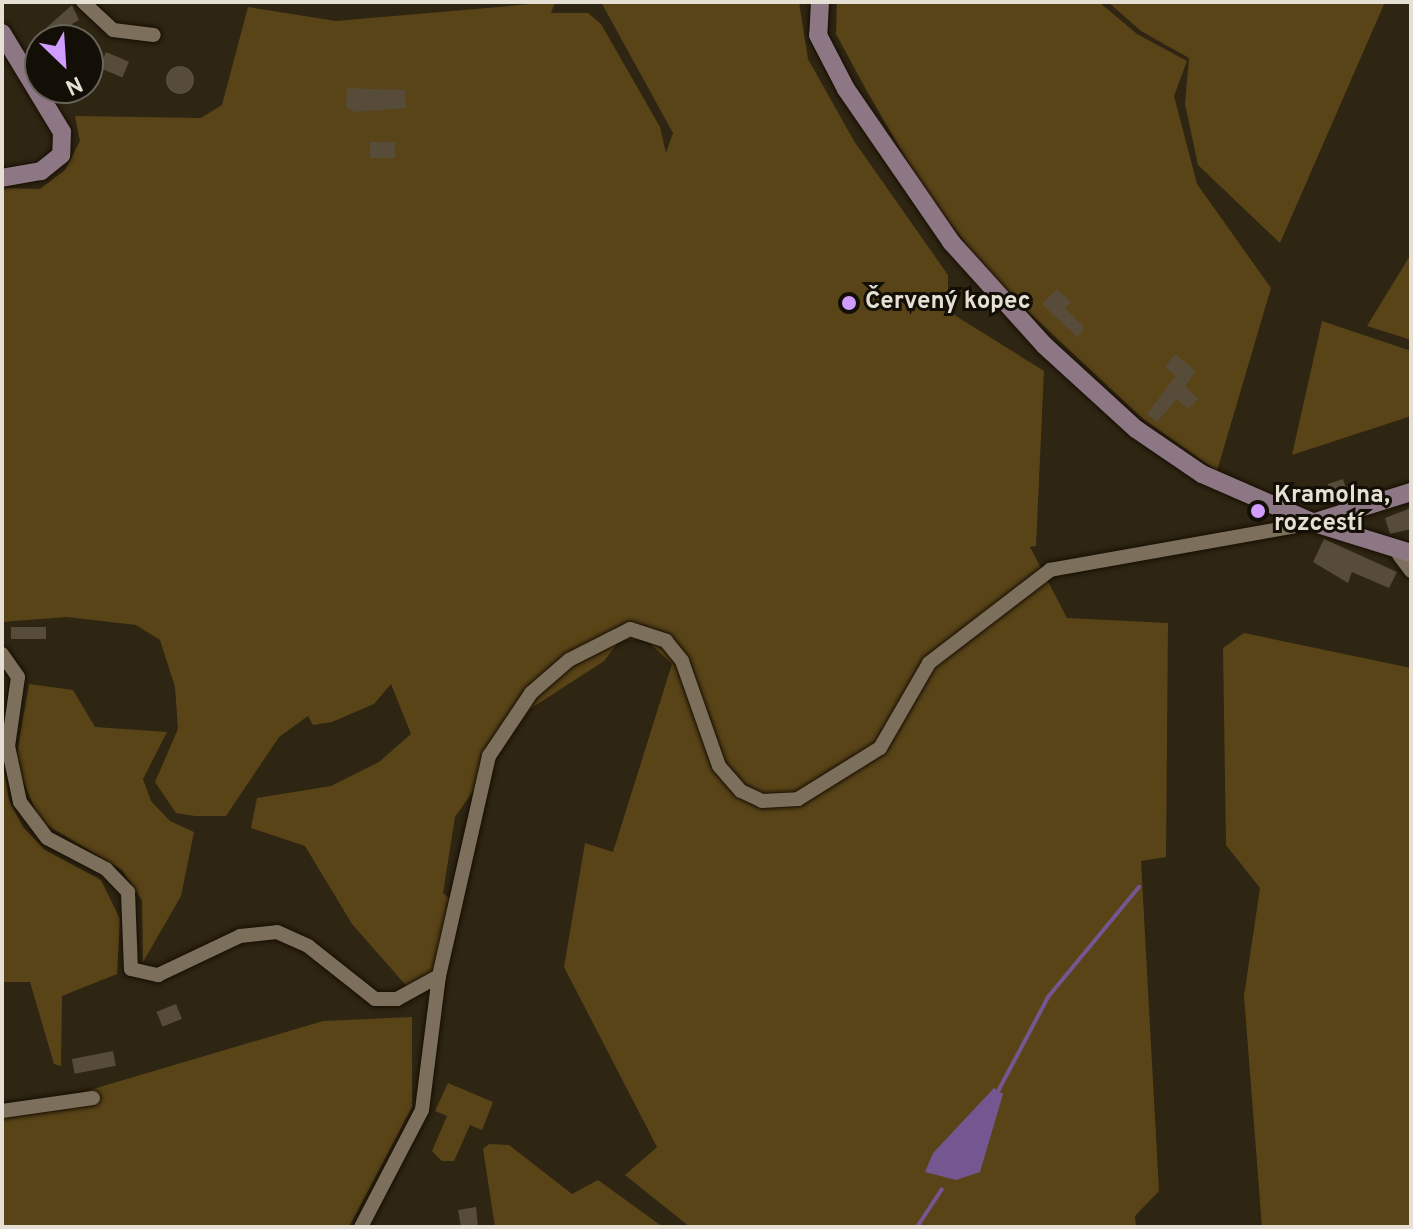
<!DOCTYPE html>
<html>
<head>
<meta charset="utf-8">
<style>
	body { margin:0 }
	#map { position:relative; width:1413px; height:1229px; overflow:hidden; background:#2e2512; font-family:Overpass,sans-serif }
	div>[style] { position:absolute }
	.green>* { inset:0; background:#594418 }
	.water>* { inset:0; background:#745691 }
	.stream>* { height:4px; margin:-2px; padding:0 2px; transform-origin:2px; border-radius:2px; background:#745691 }
	.building>* { inset:0; background:#574c39; transform-origin:0 0 }
	.round { border-radius:50% }
	.roads { filter:drop-shadow(0 0 2px #160e00) drop-shadow(0 0 2px #160e00) }
	.street>* { height:14px; margin:-7px; padding:0 7px; transform-origin:7px; border-radius:7px; background:#7c705c }
	.secondary>* { height:18px; margin:-9px; padding:0 9px; transform-origin:9px; border-radius:9px; background:#8d7784 }
	.dots>* { width:22px; height:22px; translate:-50% -50%; box-sizing:border-box; border:4px solid #130f07; border-radius:50% }
	span { translate:-50% -50%; white-space:nowrap; text-align:center; line-height:1.15; -webkit-text-stroke:6px #130f07; paint-order:stroke }
	.poi-label { font-size:24px; color:#e6e0d4; font-weight:700 }
	.left { translate:0 -50%; text-align:left }
	.frame { position:absolute; inset:0; border:4px solid #e6e0d4; pointer-events:none }
	.north { position:absolute; left:24px; top:24px; width:80px; height:80px; box-sizing:border-box; background:#130f07; border:2px solid #676359; border-radius:50%; rotate:155deg; font-size:22px; font-weight:700; line-height:32px; text-align:center; color:#e6e0d4 }
	.north::after { content:''; display:block; margin:auto; width:28px; height:36px; background:#d09dff; clip-path:polygon(50% 0,100% 100%,50% 72%,0 100%) }
</style>
</head>
<body>
<div id="map">
	<div class="green">
		<i style="clip-path:polygon(555px 2px,551px 13px,588px 13px,601px 24px,660px 127px,666px 153px,673px 133px,601px 2px,799px 2px,808px 59px,854px 141px,948px 275px,948px 311px,1044px 371px,1036px 546px,1030px 547px,1067px 618px,1168px 623px,1166px 857px,1141px 861px,1159px 1191px,1135px 1216px,1136px 1227px,690px 1227px,625px 1175px,657px 1147px,564px 967px,585px 843px,613px 852px,672px 664px,645px 639px,620px 640px,604px 661px,530px 709px,455px 817px,443px 893px,452px 901px,434px 973px,410px 990px,352px 924px,305px 846px,251px 828px,257px 798px,331px 786px,379px 762px,411px 734px,391px 684px,374px 704px,332px 722px,313px 725px,308px 716px,279px 737px,226px 816px,195px 816px,176px 813px,155px 782px,178px 729px,175px 687px,160px 640px,136px 625px,67px 617px,2px 622px,2px 188px,40px 189px,65px 170px,80px 141px,75px 116px,201px 118px,222px 105px,248px 7px,336px 21px)"></i>
		<i style="clip-path:polygon(837px 2px,1099px 2px,1137px 34px,1187px 61px,1174px 96px,1197px 184px,1271px 288px,1217px 471px,1142px 418px,991px 277px,922px 186px,868px 93px,836px 34px)"></i>
		<i style="clip-path:polygon(1108px 2px,1385px 2px,1280px 243px,1198px 165px,1185px 104px,1189px 58px,1141px 31px)"></i>
		<i style="clip-path:polygon(1411px 254px,1411px 340px,1367px 326px)"></i>
		<i style="clip-path:polygon(1322px 321px,1411px 351px,1411px 416px,1292px 455px)"></i>
		<i style="clip-path:polygon(1244px 633px,1411px 668px,1411px 1227px,1262px 1227px,1244px 996px,1260px 888px,1226px 845px,1223px 648px)"></i>
		<i style="clip-path:polygon(29px 684px,73px 690px,95px 727px,167px 732px,143px 779px,151px 801px,170px 821px,194px 832px,181px 896px,143px 962px,142px 900px,122px 870px,40px 821px,22px 778px,17px 754px)"></i>
		<i style="clip-path:polygon(2px 757px,9px 800px,23px 827px,45px 850px,101px 880px,120px 919px,117px 974px,62px 996px,61px 1066px,54px 1064px,30px 982px,2px 982px)"></i>
		<i style="clip-path:polygon(412px 1017px,412px 1107px,349px 1227px,2px 1227px,2px 1116px,323px 1021px)"></i>
		<i style="clip-path:polygon(448px 1083px,493px 1102px,482px 1130px,470px 1125px,454px 1161px,442px 1161px,432px 1151px,447px 1116px,435px 1111px)"></i>
		<i style="clip-path:polygon(489px 1144px,509px 1145px,572px 1194px,598px 1180px,663px 1227px,495px 1227px,483px 1149px)"></i>
	</div>
	<div class="water">
		<i style="clip-path:polygon(994px 1088px,1003px 1094px,980px 1172px,956px 1180px,925px 1172px,933px 1153px)"></i>
	</div>
	<div class="stream">
		<i style="left:996px;top:1095px;width:111px;rotate:-62deg"></i>
		<i style="left:1048px;top:997px;width:143px;rotate:-50.4deg"></i>
		<i style="left:917px;top:1227px;width:45px;rotate:-56.7deg"></i>
	</div>
	<div class="building">
		<i style="clip-path:polygon(72px 5px,79px 20px,72px 24px,78px 35px,52px 40px,46px 28px)"></i>
		<i style="left:106px;top:52px;width:25px;height:17px;rotate:23deg"></i>
		<i class="round" style="left:166px;top:66px;width:28px;height:28px"></i>
		<i style="clip-path:polygon(347px 88px,405px 90px,406px 108px,355px 112px,346px 107px)"></i>
		<i style="left:370px;top:142px;width:25px;height:16px"></i>
		<i style="clip-path:polygon(1057px 289px,1071px 302px,1065px 308px,1085px 328px,1077px 337px,1042px 304px)"></i>
		<i style="clip-path:polygon(1175px 354px,1196px 371px,1185px 386px,1198px 399px,1188px 409px,1177px 399px,1157px 422px,1147px 414px,1176px 376px,1165px 367px)"></i>
		<i style="left:1343px;top:479px;width:19px;height:16px;rotate:72deg"></i>
		<i style="clip-path:polygon(1411px 508px,1411px 529px,1390px 534px,1385px 518px)"></i>
		<i style="clip-path:polygon(1324px 539px,1397px 572px,1389px 588px,1352px 572px,1348px 583px,1313px 562px)"></i>
		<i style="left:46px;top:627px;width:12px;height:35px;rotate:90deg"></i>
		<i style="left:176px;top:1004px;width:16px;height:21px;rotate:68deg"></i>
		<i style="left:113px;top:1051px;width:15px;height:42px;rotate:79deg"></i>
		<i style="clip-path:polygon(476px 1207px,478px 1227px,461px 1227px,458px 1210px)"></i>
	</div>
	<div class="roads">
		<div class="street">
			<i style="left:83px;top:2px;width:41px;rotate:43deg"></i>
			<i style="left:113px;top:30px;width:41px;rotate:7deg"></i>
			<i style="left:1399px;top:555px;width:20px;rotate:53deg"></i>
			<i style="left:2px;top:654px;width:28px;rotate:55deg"></i>
			<i style="left:18px;top:677px;width:70px;rotate:98.2deg"></i>
			<i style="left:8px;top:746px;width:57px;rotate:77.9deg"></i>
			<i style="left:20px;top:802px;width:45px;rotate:53.1deg"></i>
			<i style="left:47px;top:838px;width:67px;rotate:27.7deg"></i>
			<i style="left:106px;top:869px;width:32px;rotate:46deg"></i>
			<i style="left:128px;top:892px;width:77px;rotate:87.8deg"></i>
			<i style="left:131px;top:969px;width:28px;rotate:13deg"></i>
			<i style="left:158px;top:975px;width:91px;rotate:-25.4deg"></i>
			<i style="left:240px;top:936px;width:37px;rotate:-6deg"></i>
			<i style="left:277px;top:932px;width:34px;rotate:24deg"></i>
			<i style="left:308px;top:946px;width:85px;rotate:38.3deg"></i>
			<i style="left:375px;top:999px;width:22px"></i>
			<i style="left:397px;top:999px;width:48px;rotate:-28.7deg"></i>
			<i style="left:2px;top:1111px;width:92px;rotate:-8.1deg"></i>
			<i style="left:361px;top:1227px;width:132px;rotate:-62.5deg"></i>
			<i style="left:422px;top:1110px;width:135px;rotate:-82.8deg"></i>
			<i style="left:439px;top:976px;width:226px;rotate:-77.2deg"></i>
			<i style="left:489px;top:756px;width:76px;rotate:-56.3deg"></i>
			<i style="left:531px;top:693px;width:50px;rotate:-41deg"></i>
			<i style="left:569px;top:660px;width:68px;rotate:-26.9deg"></i>
			<i style="left:630px;top:629px;width:38px;rotate:18deg"></i>
			<i style="left:666px;top:641px;width:26px;rotate:51deg"></i>
			<i style="left:682px;top:661px;width:111px;rotate:70.6deg"></i>
			<i style="left:719px;top:766px;width:33px;rotate:49deg"></i>
			<i style="left:741px;top:791px;width:23px;rotate:25deg"></i>
			<i style="left:762px;top:801px;width:36px;rotate:-3deg"></i>
			<i style="left:798px;top:799px;width:97px;rotate:-31.9deg"></i>
			<i style="left:880px;top:748px;width:98px;rotate:-60deg"></i>
			<i style="left:929px;top:663px;width:153px;rotate:-37.5deg"></i>
			<i style="left:1050px;top:570px;width:267px;rotate:-10.1deg"></i>
		</div>
		<div class="secondary">
			<i style="left:820px;top:2px;width:33px;rotate:93deg"></i>
			<i style="left:818px;top:35px;width:61px;rotate:62.6deg"></i>
			<i style="left:846px;top:89px;width:186px;rotate:55.5deg"></i>
			<i style="left:951px;top:242px;width:139px;rotate:47.9deg"></i>
			<i style="left:1044px;top:345px;width:125px;rotate:42.4deg"></i>
			<i style="left:1136px;top:429px;width:80px;rotate:34.3deg"></i>
			<i style="left:1202px;top:474px;width:122px;rotate:23.6deg"></i>
			<i style="left:1314px;top:523px;width:102px;rotate:17.2deg"></i>
			<i style="left:2px;top:33px;width:116px;rotate:58.8deg"></i>
			<i style="left:62px;top:132px;width:23px;rotate:92deg"></i>
			<i style="left:61px;top:155px;width:26px;rotate:141deg"></i>
			<i style="left:41px;top:171px;width:40px;rotate:170deg"></i>
			<i style="left:1315px;top:522px;width:101px;rotate:-17.4deg"></i>
		</div>
	</div>
	<div class="dots">
		<i style="left:849px;top:303px;background:#d09dff"></i>
		<i style="left:1258px;top:511px;background:#d09dff"></i>
	</div>
	<div class="poi-label">
		<span class="left" style="left:865px;top:303px">Červený kopec</span>
		<span class="left" style="left:1274px;top:511px">Kramolna,<br>rozcestí</span>
	</div>
	<div class="frame"></div>
	<div class="north">N</div>
</div>
</body>
</html>
